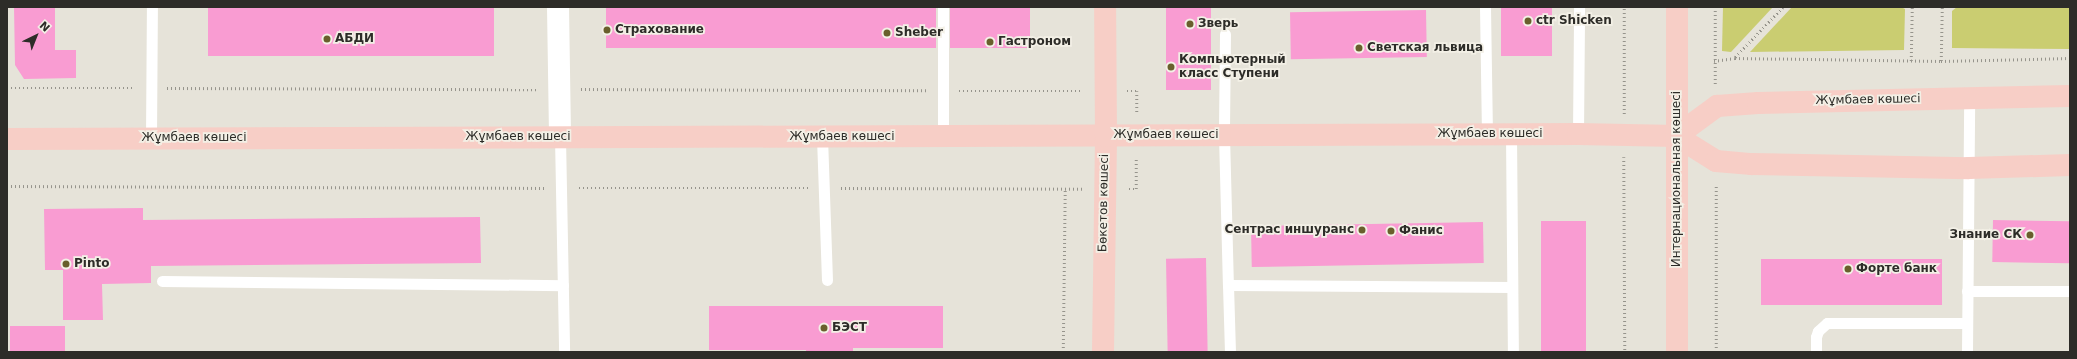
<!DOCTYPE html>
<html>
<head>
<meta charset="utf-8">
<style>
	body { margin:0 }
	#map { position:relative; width:2077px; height:359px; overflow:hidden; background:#e6e3d9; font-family:"DejaVu Sans",sans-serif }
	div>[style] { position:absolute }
	.green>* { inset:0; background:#cacd71 }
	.building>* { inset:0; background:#f99cd2; transform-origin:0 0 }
	.path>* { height:2.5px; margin-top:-1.25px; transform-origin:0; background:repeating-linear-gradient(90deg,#96948c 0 1px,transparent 0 4px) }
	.lane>* { height:11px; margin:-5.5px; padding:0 5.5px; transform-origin:5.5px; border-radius:5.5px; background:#fff }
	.street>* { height:22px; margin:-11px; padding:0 11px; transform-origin:11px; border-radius:11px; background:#fff }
	.secondary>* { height:22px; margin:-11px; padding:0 11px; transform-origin:11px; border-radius:11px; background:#f7cec6 }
	.dots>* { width:11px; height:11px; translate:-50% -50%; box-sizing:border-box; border:2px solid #f3f0e6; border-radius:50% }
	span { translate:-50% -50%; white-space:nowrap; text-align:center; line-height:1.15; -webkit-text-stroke:3.5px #f3f0e6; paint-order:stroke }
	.poi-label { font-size:12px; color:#2d2c28; font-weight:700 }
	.left { translate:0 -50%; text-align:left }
	.right { translate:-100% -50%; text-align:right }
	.street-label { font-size:12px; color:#2d2c28 }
	.frame { position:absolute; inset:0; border:8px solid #2d2c28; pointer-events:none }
	.north { position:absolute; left:16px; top:16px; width:40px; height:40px; -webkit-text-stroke:3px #f3f0e6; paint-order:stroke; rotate:43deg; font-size:11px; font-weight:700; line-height:16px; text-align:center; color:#2d2c28 }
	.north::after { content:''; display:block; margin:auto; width:14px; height:18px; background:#2d2c28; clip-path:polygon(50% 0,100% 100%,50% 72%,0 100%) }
</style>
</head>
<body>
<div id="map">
	<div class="green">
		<i style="clip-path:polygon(1723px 7px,1773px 7px,1731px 52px,1722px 51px)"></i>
		<i style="clip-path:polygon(1792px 7px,1901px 7px,1905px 9px,1904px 50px,1750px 52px)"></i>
		<i style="clip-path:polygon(1957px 7px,2070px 7px,2070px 49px,1952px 48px,1952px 11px)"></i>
	</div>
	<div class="building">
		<i style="clip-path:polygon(14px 7px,55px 7px,55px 50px,76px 50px,76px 78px,24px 79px,15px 65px)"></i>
		<i style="left:208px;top:7px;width:286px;height:49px"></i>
		<i style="left:606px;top:7px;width:330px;height:41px"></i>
		<i style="left:950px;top:7px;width:80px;height:41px"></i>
		<i style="left:1166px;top:7px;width:45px;height:83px"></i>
		<i style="left:1501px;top:7px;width:51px;height:49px"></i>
		<i style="left:1426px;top:10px;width:47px;height:136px;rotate:89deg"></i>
		<i style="clip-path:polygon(143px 208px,143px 220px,480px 217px,481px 263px,151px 266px,151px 283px,102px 284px,103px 320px,63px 320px,63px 270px,45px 270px,44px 209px)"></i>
		<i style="left:1993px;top:220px;width:77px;height:42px;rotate:1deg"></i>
		<i style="left:1541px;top:221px;width:45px;height:131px"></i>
		<i style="left:1483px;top:222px;width:41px;height:232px;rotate:89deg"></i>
		<i style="left:1206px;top:258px;width:94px;height:40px;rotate:89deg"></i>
		<i style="left:1761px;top:259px;width:181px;height:46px"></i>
		<i style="clip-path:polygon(709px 306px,943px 306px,943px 348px,853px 348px,853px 352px,806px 352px,806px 350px,709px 350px)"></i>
		<i style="left:10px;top:326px;width:55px;height:26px"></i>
	</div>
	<div class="path">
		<i style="left:1911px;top:7px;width:31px"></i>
		<i style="left:1735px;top:57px;width:69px;rotate:-46.2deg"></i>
		<i style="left:1714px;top:61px;width:21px;rotate:-8deg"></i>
		<i style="left:1735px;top:58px;width:206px;rotate:0.8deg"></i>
		<i style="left:1941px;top:61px;width:129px;rotate:-1.3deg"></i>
		<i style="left:1911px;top:61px;width:54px;rotate:-88.9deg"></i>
		<i style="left:1941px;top:61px;width:54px;rotate:-88.9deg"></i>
		<i style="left:1715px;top:84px;width:77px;rotate:-90deg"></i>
		<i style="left:7px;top:88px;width:127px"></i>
		<i style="left:167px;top:88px;width:369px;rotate:0.2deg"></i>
		<i style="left:581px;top:89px;width:345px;rotate:0.2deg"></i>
		<i style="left:959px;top:91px;width:123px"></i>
		<i style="left:1127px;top:91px;width:10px"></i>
		<i style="left:1137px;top:91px;width:22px;rotate:90deg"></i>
		<i style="left:1624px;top:114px;width:107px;rotate:-90deg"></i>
		<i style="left:1624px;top:157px;width:195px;rotate:89.7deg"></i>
		<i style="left:7px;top:186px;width:537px;rotate:0.21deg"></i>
		<i style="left:579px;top:188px;width:229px"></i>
		<i style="left:841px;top:188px;width:243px;rotate:0.2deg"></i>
		<i style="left:1129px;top:189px;width:7px"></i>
		<i style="left:1136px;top:189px;width:31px;rotate:-90deg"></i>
		<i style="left:1063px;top:352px;width:163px;rotate:-89.3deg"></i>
		<i style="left:1716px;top:352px;width:167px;rotate:-90deg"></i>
	</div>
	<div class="lane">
		<i style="left:943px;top:7px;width:129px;rotate:90deg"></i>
		<i style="left:1485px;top:7px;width:127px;rotate:89.1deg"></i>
		<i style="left:1225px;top:34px;width:101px;rotate:90.6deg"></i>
		<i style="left:1224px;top:135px;width:150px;rotate:88.5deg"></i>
		<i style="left:1228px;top:285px;width:284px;rotate:0.4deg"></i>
		<i style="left:1511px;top:134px;width:218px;rotate:89.5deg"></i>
		<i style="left:1578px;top:134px;width:127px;rotate:-89.5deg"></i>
		<i style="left:560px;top:137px;width:215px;rotate:88.9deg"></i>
		<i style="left:822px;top:137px;width:143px;rotate:88deg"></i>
		<i style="left:151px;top:138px;width:131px;rotate:-89.6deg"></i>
		<i style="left:162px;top:281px;width:401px;rotate:0.6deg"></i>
		<i style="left:1228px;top:285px;width:67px;rotate:88.3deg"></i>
		<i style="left:1967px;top:291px;width:103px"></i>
		<i style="left:1816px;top:352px;width:15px;rotate:-90deg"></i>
		<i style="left:1816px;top:337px;width:6px;rotate:-72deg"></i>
		<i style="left:1818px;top:331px;width:12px;rotate:-42deg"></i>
		<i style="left:1827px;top:323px;width:140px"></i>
		<i style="left:1967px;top:352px;width:254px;rotate:-89.5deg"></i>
	</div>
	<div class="street">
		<i style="left:558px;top:7px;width:130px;rotate:89.1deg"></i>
	</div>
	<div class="secondary">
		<i style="left:1676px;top:136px;width:51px;rotate:-36.2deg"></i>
		<i style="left:1717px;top:106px;width:41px;rotate:-4.2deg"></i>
		<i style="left:1758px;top:103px;width:312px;rotate:-1.3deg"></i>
		<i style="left:7px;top:139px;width:1571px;rotate:-0.18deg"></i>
		<i style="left:1578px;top:134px;width:98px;rotate:1.2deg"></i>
		<i style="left:1676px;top:136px;width:47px;rotate:32deg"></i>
		<i style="left:1716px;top:161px;width:36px;rotate:5deg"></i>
		<i style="left:1752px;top:164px;width:217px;rotate:1.1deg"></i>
		<i style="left:1969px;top:168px;width:101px;rotate:-1.7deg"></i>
		<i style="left:1103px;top:352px;width:216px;rotate:-89.2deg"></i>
		<i style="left:1106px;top:136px;width:129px;rotate:-90.4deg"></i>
		<i style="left:1677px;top:352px;width:345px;rotate:-90deg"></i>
	</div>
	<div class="dots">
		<i style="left:1528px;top:21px;background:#695f2c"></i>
		<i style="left:1190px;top:24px;background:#695f2c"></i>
		<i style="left:607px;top:30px;background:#695f2c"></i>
		<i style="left:887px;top:33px;background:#695f2c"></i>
		<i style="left:327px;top:39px;background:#695f2c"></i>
		<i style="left:990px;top:42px;background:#695f2c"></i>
		<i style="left:1359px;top:48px;background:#695f2c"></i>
		<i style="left:1171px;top:67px;background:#695f2c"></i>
		<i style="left:1362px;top:230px;background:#695f2c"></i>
		<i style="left:1391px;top:231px;background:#695f2c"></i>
		<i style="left:2030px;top:235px;background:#695f2c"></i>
		<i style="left:66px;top:264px;background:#695f2c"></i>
		<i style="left:1848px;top:269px;background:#695f2c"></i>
		<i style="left:824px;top:328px;background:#695f2c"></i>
	</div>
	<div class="poi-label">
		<span class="left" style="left:1536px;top:21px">ctr Shicken</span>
		<span class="left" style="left:1198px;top:24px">Зверь</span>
		<span class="left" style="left:615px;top:30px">Страхование</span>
		<span class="left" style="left:895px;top:33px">Sheber</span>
		<span class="left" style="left:335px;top:39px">АБДИ</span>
		<span class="left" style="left:998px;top:42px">Гастроном</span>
		<span class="left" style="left:1367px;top:48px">Светская львица</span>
		<span class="left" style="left:1179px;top:67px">Компьютерный<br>класс Ступени</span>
		<span class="right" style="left:1354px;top:230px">Сентрас иншуранс</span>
		<span class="left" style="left:1399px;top:231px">Фанис</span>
		<span class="right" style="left:2022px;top:235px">Знание СК</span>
		<span class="left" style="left:74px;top:264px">Pinto</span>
		<span class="left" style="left:1856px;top:269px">Форте банк</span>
		<span class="left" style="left:832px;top:328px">БЭСТ</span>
	</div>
	<div class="street-label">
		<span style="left:1868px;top:100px;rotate:-1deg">Жұмбаев көшесі</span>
		<span style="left:1490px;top:134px">Жұмбаев көшесі</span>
		<span style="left:1166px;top:135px">Жұмбаев көшесі</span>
		<span style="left:518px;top:137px">Жұмбаев көшесі</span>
		<span style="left:842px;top:137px">Жұмбаев көшесі</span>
		<span style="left:194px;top:138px">Жұмбаев көшесі</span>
		<span style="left:1677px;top:179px;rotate:-90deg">Интернациональная көшесі</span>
		<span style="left:1104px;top:203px;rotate:-89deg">Бөкетов көшесі</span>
	</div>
	<div class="frame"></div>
	<div class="north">N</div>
</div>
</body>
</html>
